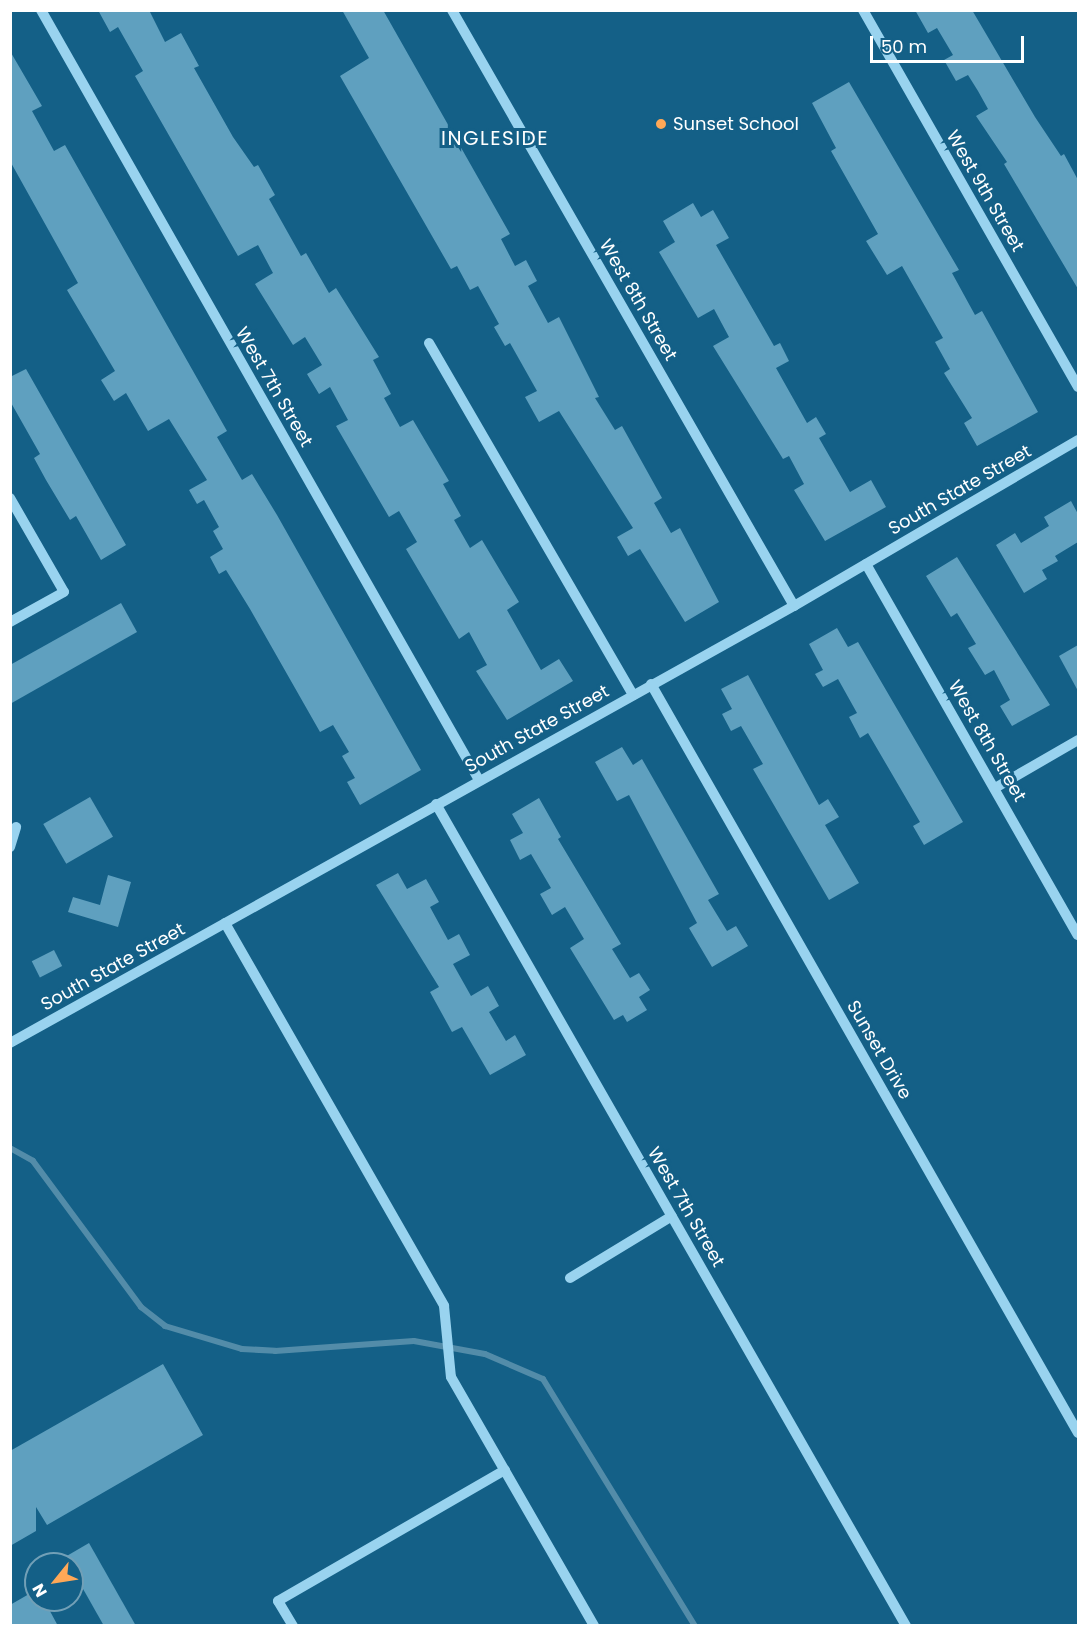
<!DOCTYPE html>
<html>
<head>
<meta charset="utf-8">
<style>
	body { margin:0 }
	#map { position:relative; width:1089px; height:1636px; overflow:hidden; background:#146087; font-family:Poppins,sans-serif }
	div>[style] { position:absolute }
	.stream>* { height:6px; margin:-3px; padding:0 3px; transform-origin:3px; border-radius:3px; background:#538ca9 }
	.building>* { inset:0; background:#5fa0bf; transform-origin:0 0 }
	.minor>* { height:10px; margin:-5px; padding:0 5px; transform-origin:5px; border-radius:5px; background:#99d3ef }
	.dots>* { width:16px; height:16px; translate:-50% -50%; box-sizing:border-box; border:3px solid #146087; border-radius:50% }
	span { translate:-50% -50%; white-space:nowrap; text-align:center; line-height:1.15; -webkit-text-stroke:6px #146087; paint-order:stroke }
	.poi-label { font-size:18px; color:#fff }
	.left { translate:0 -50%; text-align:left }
	.street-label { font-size:18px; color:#fff }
	.neighbourhood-label { font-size:20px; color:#fff; letter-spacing:1.5px }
	.frame { position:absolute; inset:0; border:12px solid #fff; pointer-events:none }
	.north { position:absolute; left:24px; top:1552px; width:60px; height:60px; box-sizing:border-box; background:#146087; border:2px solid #72a0b7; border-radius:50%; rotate:240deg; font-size:16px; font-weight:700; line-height:24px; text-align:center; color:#fff }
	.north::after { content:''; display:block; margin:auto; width:21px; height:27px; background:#ffa857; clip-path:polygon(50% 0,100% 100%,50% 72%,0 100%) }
	.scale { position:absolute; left:870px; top:36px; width:154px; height:27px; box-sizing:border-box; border:3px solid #fff; border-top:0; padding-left:8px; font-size:18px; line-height:21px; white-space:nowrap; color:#fff; -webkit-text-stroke:4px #146087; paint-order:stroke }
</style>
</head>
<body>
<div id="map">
	<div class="stream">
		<i style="left:10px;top:1148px;width:26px;rotate:29deg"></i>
		<i style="left:33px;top:1161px;width:182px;rotate:53.5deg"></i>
		<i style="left:141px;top:1307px;width:31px;rotate:38deg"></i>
		<i style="left:165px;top:1326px;width:80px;rotate:16.6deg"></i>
		<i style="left:242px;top:1349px;width:33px;rotate:3deg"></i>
		<i style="left:275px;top:1351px;width:139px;rotate:-4.1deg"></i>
		<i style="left:414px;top:1341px;width:72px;rotate:10.4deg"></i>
		<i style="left:485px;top:1354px;width:63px;rotate:23.3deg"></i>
		<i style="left:543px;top:1379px;width:290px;rotate:58.4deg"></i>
	</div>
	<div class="building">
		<i style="clip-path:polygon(98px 10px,149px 10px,165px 42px,181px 33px,199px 66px,194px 68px,233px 137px,254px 167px,258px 165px,275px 195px,269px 199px,301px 256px,306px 253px,329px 293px,336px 288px,379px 357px,373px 360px,391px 394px,384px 398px,400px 427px,413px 420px,449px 481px,443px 484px,461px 516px,454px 520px,470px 548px,482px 540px,519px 602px,507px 610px,541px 670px,559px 659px,573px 681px,507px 720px,476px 671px,487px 665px,469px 632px,459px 639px,406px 549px,417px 542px,399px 511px,389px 517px,336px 426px,348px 420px,330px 387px,319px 394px,307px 374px,322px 365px,305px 337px,293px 345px,255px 284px,273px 273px,258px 245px,238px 256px,135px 76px,143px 71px,118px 27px,110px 32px)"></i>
		<i style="clip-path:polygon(342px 10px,383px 10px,510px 234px,501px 239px,515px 266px,526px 260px,537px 281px,528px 286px,548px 323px,559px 317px,599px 397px,595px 398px,615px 430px,622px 426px,662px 498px,654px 503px,671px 533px,680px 528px,719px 602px,685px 622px,640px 549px,628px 556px,617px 537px,633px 528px,559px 411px,539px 422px,525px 397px,537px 391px,510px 343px,505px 346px,494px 327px,499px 324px,478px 286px,470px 290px,457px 266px,451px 269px,340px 76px,369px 58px)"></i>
		<i style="clip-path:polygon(915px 10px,972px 10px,1035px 117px,1061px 156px,1064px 154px,1078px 180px,1078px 289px,1004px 164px,1007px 162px,976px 116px,988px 109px,978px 91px,968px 75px,956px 81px,944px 60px,953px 55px,937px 28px,928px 33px)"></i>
		<i style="clip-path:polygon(10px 51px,42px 106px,32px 111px,54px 151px,65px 145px,227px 431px,217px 437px,242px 480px,252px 474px,277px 515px,421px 770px,360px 805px,347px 782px,355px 778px,342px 756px,349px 752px,333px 725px,320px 732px,250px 609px,226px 570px,219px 574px,210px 557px,223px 549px,213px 531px,219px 527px,204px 500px,197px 504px,189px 490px,207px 480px,169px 419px,148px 431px,126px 393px,114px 401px,101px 380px,115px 371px,67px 290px,78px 283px,10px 161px)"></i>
		<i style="clip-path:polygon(849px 82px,959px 270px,952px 273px,975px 315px,982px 311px,1038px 412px,977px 446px,964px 423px,972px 418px,944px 373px,950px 369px,935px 342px,943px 338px,902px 266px,887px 275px,866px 241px,878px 234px,831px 151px,836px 148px,812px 103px)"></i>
		<i style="clip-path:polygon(693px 203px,701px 217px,713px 210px,729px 238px,716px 245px,774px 346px,780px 343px,789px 361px,776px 368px,807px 423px,816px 417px,826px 434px,819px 438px,850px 492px,871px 480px,886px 507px,825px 541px,794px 490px,804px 484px,789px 456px,783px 459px,713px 346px,729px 337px,714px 309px,698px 318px,659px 252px,675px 242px,663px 221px)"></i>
		<i style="clip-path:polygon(26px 369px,126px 545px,101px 560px,76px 516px,70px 520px,46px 480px,34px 458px,40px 454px,10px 401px,10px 377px)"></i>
		<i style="clip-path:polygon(1071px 501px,1078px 514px,1078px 542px,1055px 556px,1058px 561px,1042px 570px,1047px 579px,1024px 593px,996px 545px,1015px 533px,1021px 543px,1049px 526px,1044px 517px)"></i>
		<i style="clip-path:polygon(957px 557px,1050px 705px,1012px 726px,1000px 706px,1010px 700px,994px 670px,985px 675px,968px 648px,976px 644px,957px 613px,951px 617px,926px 576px)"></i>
		<i style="clip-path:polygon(121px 603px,137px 632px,10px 704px,10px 665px)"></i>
		<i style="clip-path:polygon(837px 628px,848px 647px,858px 642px,963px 822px,924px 845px,913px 826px,920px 822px,868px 733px,860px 738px,849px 717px,857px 713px,838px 679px,823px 687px,815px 674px,823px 670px,809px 644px)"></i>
		<i style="clip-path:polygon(1078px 645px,1078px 691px,1059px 656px)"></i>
		<i style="clip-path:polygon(748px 675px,819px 805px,828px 799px,839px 817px,825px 825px,859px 883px,829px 900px,753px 769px,763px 764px,741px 726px,731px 731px,722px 714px,732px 709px,721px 689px)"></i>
		<i style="clip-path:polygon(622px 747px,633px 765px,642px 759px,719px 894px,708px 900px,727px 931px,736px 926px,748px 946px,712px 967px,689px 928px,697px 923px,629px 795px,617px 801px,595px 762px)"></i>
		<i style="left:90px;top:797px;width:46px;height:54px;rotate:60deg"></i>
		<i style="clip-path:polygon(539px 798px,561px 837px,558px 839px,621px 944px,612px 949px,630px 978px,639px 973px,650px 990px,639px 997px,647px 1010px,627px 1022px,623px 1015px,614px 1020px,570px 948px,584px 939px,565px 907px,552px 915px,540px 894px,551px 888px,531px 854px,520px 860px,510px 840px,523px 833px,512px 814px)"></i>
		<i style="clip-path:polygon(398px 873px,407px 889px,426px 879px,439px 902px,430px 907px,448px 940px,459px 934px,470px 955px,453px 964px,471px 996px,488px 986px,499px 1006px,489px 1012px,506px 1041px,515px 1035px,526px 1055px,490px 1075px,462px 1027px,452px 1032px,430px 992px,439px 987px,376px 885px)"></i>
		<i style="clip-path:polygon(108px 875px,131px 882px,118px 927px,68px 912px,73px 897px,100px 905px)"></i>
		<i style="left:54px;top:950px;width:18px;height:25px;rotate:63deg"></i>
		<i style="clip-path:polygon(163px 1364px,203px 1435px,47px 1525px,36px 1507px,36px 1531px,10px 1546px,10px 1451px)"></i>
		<i style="clip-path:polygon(89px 1543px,136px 1626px,104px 1626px,65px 1557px)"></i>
		<i style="clip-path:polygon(36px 1590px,36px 1600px,44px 1600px,58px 1626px,10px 1626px,10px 1605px)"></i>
	</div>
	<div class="minor">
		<i style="left:41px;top:10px;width:886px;rotate:60.37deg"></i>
		<i style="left:452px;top:10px;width:687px;rotate:60.15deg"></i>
		<i style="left:863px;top:10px;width:434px;rotate:60.3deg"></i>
		<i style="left:429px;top:343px;width:407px;rotate:59.9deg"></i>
		<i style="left:10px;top:498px;width:108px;rotate:60.1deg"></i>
		<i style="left:64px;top:592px;width:62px;rotate:150.9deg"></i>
		<i style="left:866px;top:564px;width:427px;rotate:60.3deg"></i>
		<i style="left:651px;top:684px;width:862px;rotate:60.31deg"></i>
		<i style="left:995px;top:788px;width:96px;rotate:-30deg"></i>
		<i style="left:436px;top:804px;width:947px;rotate:60.24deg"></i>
		<i style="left:10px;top:847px;width:21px;rotate:-73deg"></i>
		<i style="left:225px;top:923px;width:441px;rotate:60.2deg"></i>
		<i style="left:444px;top:1306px;width:71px;rotate:84.4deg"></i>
		<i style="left:451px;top:1377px;width:287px;rotate:60.1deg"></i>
		<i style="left:10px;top:1043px;width:898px;rotate:-29.14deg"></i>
		<i style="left:794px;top:606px;width:329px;rotate:-30.3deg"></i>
		<i style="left:570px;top:1278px;width:119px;rotate:-31.3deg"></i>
		<i style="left:293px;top:1626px;width:29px;rotate:-121deg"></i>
		<i style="left:278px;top:1601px;width:262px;rotate:-30deg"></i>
	</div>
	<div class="dots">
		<i style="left:661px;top:124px;background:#ffa857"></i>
	</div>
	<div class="poi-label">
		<span class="left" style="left:673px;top:124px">Sunset School</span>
	</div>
	<div class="street-label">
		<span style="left:985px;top:191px;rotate:60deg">West 9th Street</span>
		<span style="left:638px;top:300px;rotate:60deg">West 8th Street</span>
		<span style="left:274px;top:387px;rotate:60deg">West 7th Street</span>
		<span style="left:960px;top:490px;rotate:-30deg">South State Street</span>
		<span style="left:537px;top:729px;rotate:-29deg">South State Street</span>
		<span style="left:987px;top:741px;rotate:60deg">West 8th Street</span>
		<span style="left:113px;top:967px;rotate:-29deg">South State Street</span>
		<span style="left:879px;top:1050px;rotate:60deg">Sunset Drive</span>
		<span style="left:686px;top:1207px;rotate:60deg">West 7th Street</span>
	</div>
	<div class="neighbourhood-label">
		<span style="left:495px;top:138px">INGLESIDE</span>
	</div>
	<div class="frame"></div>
	<div class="north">N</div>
	<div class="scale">50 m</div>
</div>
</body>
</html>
